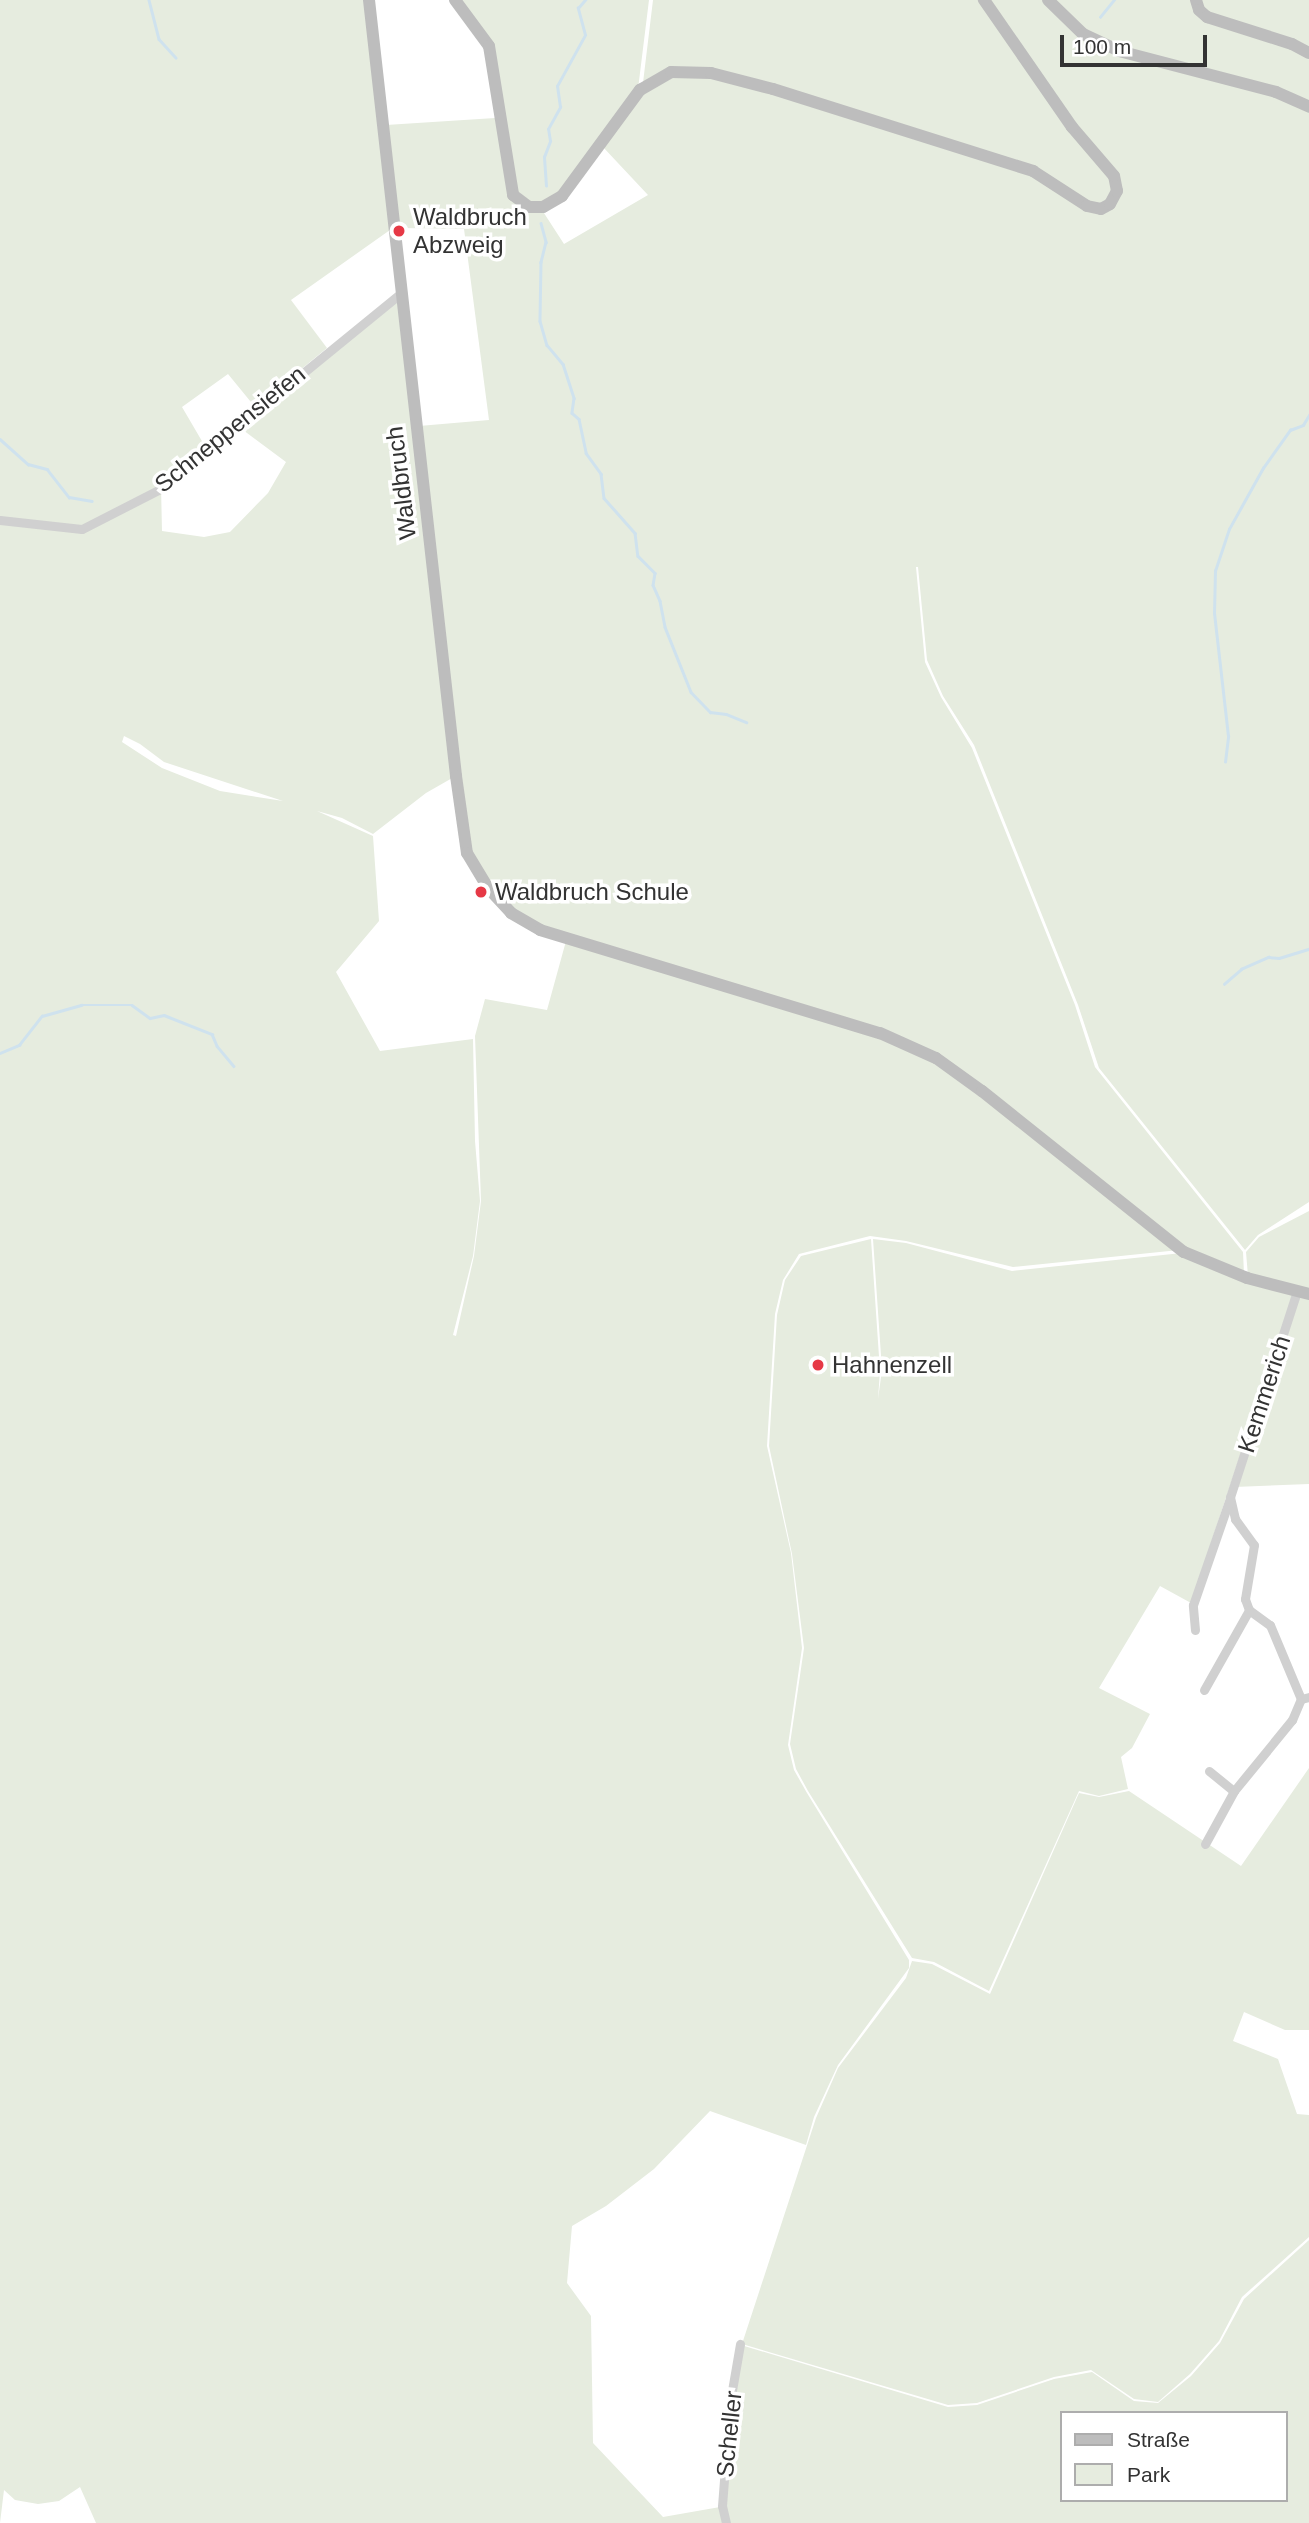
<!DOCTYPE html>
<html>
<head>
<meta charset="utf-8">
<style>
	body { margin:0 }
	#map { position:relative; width:1309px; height:2523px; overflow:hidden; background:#fff; font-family:Arial,sans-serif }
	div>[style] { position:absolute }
	.green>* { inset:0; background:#e6ecdf }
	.stream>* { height:2.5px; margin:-1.25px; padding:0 1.25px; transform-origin:1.25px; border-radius:1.25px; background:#cfe2ee }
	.street>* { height:9px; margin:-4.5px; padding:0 4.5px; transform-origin:4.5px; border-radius:4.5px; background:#d0d0d0 }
	.secondary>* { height:12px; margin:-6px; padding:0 6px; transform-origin:6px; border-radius:6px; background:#bdbdbd }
	.dots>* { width:19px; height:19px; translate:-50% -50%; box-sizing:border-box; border:4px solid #fff; border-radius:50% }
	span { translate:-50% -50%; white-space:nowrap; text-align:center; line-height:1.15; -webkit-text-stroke:7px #fff; paint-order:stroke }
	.poi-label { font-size:24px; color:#333 }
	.left { translate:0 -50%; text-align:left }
	.street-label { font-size:24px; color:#333 }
	.legend { position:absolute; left:1060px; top:2411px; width:228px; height:91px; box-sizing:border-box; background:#fff; border:2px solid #adadad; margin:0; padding:9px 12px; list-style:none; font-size:21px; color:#333 }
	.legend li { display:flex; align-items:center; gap:14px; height:35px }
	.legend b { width:35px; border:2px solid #adadad }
	.scale { position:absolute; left:1060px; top:35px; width:147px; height:32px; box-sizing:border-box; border:4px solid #333; border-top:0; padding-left:9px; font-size:21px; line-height:24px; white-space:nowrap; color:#333; -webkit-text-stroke:5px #fff; paint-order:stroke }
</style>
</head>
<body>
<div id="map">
	<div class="green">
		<i style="clip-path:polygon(evenodd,0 0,365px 0,390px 230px,291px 300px,327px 348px,255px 407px,228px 374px,182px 407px,206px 448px,161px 486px,162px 531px,204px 537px,230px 532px,268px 493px,286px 462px,239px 427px,400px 296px,454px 777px,426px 793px,373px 834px,342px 818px,317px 811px,373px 836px,379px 921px,336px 972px,380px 1051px,473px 1039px,475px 1141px,480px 1201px,473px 1256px,453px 1335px,456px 1336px,474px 1256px,481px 1201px,475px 1036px,485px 999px,547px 1010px,566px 941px,878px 1035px,933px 1060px,1179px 1250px,1013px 1267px,906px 1241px,870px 1236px,799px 1254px,783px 1280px,775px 1314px,767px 1446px,791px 1553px,802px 1648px,788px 1745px,794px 1770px,807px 1793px,909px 1960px,909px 1968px,838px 2065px,814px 2117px,806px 2145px,710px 2111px,654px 2169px,606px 2206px,572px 2226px,567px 2283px,591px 2316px,593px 2443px,663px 2517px,720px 2507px,723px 2523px,96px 2523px,80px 2487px,59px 2501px,38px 2504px,15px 2500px,4px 2490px,0 2523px,0 0,124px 736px,140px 744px,164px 762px,283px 801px,220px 791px,162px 768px,122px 742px,124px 736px)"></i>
		<i style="clip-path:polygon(458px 0,649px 0,638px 89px,561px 195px,531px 205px,516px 193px,491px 47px)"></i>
		<i style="clip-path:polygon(653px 0,1309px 0,1309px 1202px,1258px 1235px,1245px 1250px,1099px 1068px,1078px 1005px,974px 745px,943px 696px,927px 660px,918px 567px,916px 567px,925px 662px,941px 697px,972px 748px,1075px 1005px,1095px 1067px,1243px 1252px,1244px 1274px,1187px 1248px,936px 1056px,542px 927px,515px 911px,490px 886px,470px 850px,419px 426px,489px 420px,464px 229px,399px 228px,386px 125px,495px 118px,511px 195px,542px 210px,564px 244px,648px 195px,602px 146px,642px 91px)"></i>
		<i style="clip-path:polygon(1309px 1211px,1309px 1292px,1248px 1276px,1246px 1252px,1259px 1237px)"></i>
		<i style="clip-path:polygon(871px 1239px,880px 1371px,878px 1399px,882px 1370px,873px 1239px,906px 1243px,1012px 1271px,1182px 1253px,1294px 1293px,1191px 1603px,1160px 1586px,1099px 1688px,1150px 1714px,1132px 1748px,1121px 1757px,1128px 1789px,1099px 1796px,1079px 1791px,989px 1991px,934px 1962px,912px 1958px,808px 1791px,796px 1769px,790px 1744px,804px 1648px,792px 1554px,769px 1446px,777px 1315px,785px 1280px,801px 1256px)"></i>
		<i style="clip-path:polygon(1298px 1294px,1309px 1298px,1309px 1484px,1234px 1487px)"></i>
		<i style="clip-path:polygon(1309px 1768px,1309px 2030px,1285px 2030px,1244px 2012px,1233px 2041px,1278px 2059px,1297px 2114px,1309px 2115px,1309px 2237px,1242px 2297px,1219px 2341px,1190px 2374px,1158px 2402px,1134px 2399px,1091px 2370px,1054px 2377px,977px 2403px,948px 2405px,742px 2344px,816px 2118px,838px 2068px,906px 1978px,912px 1961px,932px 1964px,990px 1994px,1079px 1793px,1099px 1797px,1129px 1791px,1241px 1866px)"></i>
		<i style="clip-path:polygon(evenodd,1309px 2240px,1309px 2523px,728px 2523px,724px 2506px,731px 2403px,741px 2345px,948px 2407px,977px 2405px,1054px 2379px,1092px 2372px,1134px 2401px,1158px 2403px,1191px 2376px,1220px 2343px,1244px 2299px,1309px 2240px,1062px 2413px,1286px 2413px,1286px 2500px,1062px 2500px,1062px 2413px)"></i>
	</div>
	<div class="stream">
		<i style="left:149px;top:0;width:40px;rotate:75.6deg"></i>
		<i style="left:159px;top:39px;width:25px;rotate:48deg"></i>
		<i style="left:1100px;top:17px;width:22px;rotate:-51deg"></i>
		<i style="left:546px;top:186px;width:29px;rotate:-94deg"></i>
		<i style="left:544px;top:157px;width:17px;rotate:-69deg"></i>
		<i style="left:550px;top:141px;width:12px;rotate:-99deg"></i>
		<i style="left:548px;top:129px;width:25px;rotate:-61deg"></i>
		<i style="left:560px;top:107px;width:21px;rotate:-98deg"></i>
		<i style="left:557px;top:86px;width:58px;rotate:-61.2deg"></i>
		<i style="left:585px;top:35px;width:28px;rotate:-105deg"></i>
		<i style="left:578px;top:8px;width:11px;rotate:-49deg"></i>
		<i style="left:541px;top:223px;width:20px;rotate:75deg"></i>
		<i style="left:546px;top:242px;width:21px;rotate:104deg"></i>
		<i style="left:541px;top:262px;width:59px;rotate:91deg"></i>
		<i style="left:540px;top:321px;width:25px;rotate:74deg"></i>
		<i style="left:547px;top:345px;width:25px;rotate:50deg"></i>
		<i style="left:563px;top:364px;width:36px;rotate:72deg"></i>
		<i style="left:574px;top:398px;width:15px;rotate:98deg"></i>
		<i style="left:572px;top:413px;width:9px;rotate:41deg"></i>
		<i style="left:579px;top:419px;width:35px;rotate:78deg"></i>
		<i style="left:586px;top:453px;width:26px;rotate:54deg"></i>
		<i style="left:601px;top:474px;width:24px;rotate:83deg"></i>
		<i style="left:604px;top:498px;width:47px;rotate:48.5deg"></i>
		<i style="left:635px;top:533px;width:23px;rotate:83deg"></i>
		<i style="left:638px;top:556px;width:24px;rotate:45deg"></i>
		<i style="left:655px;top:573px;width:12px;rotate:99deg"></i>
		<i style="left:653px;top:585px;width:17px;rotate:66deg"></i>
		<i style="left:660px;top:601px;width:26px;rotate:79deg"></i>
		<i style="left:665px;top:627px;width:70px;rotate:68.2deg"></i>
		<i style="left:691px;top:692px;width:28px;rotate:46deg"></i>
		<i style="left:710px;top:712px;width:16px;rotate:7deg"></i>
		<i style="left:726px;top:714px;width:22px;rotate:22deg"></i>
		<i style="left:0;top:439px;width:38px;rotate:42deg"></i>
		<i style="left:28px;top:464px;width:20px;rotate:15deg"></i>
		<i style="left:47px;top:469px;width:36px;rotate:52deg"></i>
		<i style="left:69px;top:497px;width:23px;rotate:10deg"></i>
		<i style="left:1225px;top:762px;width:26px;rotate:-83deg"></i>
		<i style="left:1228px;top:736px;width:123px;rotate:-96.5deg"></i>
		<i style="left:1214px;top:614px;width:43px;rotate:-88.7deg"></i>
		<i style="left:1215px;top:571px;width:44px;rotate:-71.6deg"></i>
		<i style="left:1229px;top:529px;width:70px;rotate:-60.9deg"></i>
		<i style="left:1263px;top:468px;width:47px;rotate:-54.6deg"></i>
		<i style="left:1290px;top:430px;width:14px;rotate:-21deg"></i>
		<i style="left:1303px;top:425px;width:12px;rotate:-59deg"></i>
		<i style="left:1224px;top:984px;width:23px;rotate:-41deg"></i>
		<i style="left:1241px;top:969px;width:30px;rotate:-24deg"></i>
		<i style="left:1268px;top:957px;width:11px;rotate:5deg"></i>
		<i style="left:1279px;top:958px;width:31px;rotate:-17deg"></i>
		<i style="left:0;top:1053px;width:21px;rotate:-23deg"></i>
		<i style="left:19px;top:1045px;width:37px;rotate:-52deg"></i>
		<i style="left:42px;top:1016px;width:41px;rotate:-15.8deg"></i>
		<i style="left:81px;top:1005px;width:51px"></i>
		<i style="left:132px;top:1005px;width:22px;rotate:36deg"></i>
		<i style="left:150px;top:1018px;width:14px;rotate:-12deg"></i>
		<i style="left:164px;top:1015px;width:52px;rotate:21.6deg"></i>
		<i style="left:212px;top:1034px;width:13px;rotate:67deg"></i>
		<i style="left:217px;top:1046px;width:26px;rotate:50deg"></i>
	</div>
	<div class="street">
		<i style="left:0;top:520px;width:82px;rotate:6.3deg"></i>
		<i style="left:82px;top:529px;width:90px;rotate:-27.1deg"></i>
		<i style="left:162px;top:488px;width:310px;rotate:-39.2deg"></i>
		<i style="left:1297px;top:1291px;width:217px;rotate:108deg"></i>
		<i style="left:1230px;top:1497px;width:23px;rotate:77deg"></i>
		<i style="left:1235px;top:1519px;width:32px;rotate:54deg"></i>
		<i style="left:1254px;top:1545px;width:55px;rotate:99.5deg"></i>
		<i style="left:1245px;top:1599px;width:12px;rotate:70deg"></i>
		<i style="left:1249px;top:1610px;width:26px;rotate:36deg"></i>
		<i style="left:1270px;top:1625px;width:80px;rotate:67.3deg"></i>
		<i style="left:1301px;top:1699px;width:8px;rotate:-14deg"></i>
		<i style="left:1195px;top:1630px;width:25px;rotate:-95deg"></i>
		<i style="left:1193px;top:1605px;width:113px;rotate:-70.9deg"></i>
		<i style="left:1204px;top:1690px;width:92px;rotate:-60.6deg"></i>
		<i style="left:1209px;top:1771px;width:32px;rotate:39deg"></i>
		<i style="left:1205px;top:1844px;width:60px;rotate:-61.3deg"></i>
		<i style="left:1234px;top:1791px;width:92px;rotate:-50.8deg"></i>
		<i style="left:1292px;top:1720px;width:23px;rotate:-67deg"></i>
		<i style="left:726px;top:2523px;width:17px;rotate:-103deg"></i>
		<i style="left:722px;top:2506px;width:104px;rotate:-85.6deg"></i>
		<i style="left:730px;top:2402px;width:59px;rotate:-80.2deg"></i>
	</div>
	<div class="secondary">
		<i style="left:369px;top:0;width:781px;rotate:83.6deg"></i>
		<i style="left:456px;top:776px;width:78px;rotate:81.9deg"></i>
		<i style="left:467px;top:853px;width:41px;rotate:59deg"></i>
		<i style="left:488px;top:888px;width:34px;rotate:47deg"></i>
		<i style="left:511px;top:913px;width:34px;rotate:30deg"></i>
		<i style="left:540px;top:930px;width:355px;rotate:16.9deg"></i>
		<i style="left:880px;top:1033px;width:61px;rotate:24.1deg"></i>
		<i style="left:936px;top:1058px;width:57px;rotate:35.7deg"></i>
		<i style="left:982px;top:1091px;width:258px;rotate:38.6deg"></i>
		<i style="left:1184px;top:1252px;width:68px;rotate:22.4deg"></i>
		<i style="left:1247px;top:1278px;width:64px;rotate:14.5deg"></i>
		<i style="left:455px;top:0;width:57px;rotate:53.5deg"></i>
		<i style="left:489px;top:46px;width:151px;rotate:80.8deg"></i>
		<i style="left:513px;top:195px;width:20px;rotate:37deg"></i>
		<i style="left:529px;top:207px;width:14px"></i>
		<i style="left:543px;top:207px;width:22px;rotate:-30deg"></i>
		<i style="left:562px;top:196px;width:132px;rotate:-53.7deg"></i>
		<i style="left:640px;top:90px;width:36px;rotate:-30deg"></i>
		<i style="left:671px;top:72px;width:40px;rotate:1.4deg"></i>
		<i style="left:711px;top:73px;width:64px;rotate:14.5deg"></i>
		<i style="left:773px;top:89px;width:273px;rotate:17.5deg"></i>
		<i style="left:1033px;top:171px;width:64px;rotate:32.9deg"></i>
		<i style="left:1087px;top:206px;width:14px;rotate:12deg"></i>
		<i style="left:1101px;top:209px;width:10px;rotate:-29deg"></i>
		<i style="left:1110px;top:204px;width:15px;rotate:-62deg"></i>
		<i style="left:1117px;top:191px;width:15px;rotate:-101deg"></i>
		<i style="left:1114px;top:176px;width:65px;rotate:-130.6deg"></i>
		<i style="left:1072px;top:127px;width:155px;rotate:-124.7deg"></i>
		<i style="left:1048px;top:0;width:49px;rotate:44.2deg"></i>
		<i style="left:1083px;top:34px;width:40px;rotate:25deg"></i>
		<i style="left:1119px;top:51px;width:162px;rotate:14.6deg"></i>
		<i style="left:1276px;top:92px;width:36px;rotate:24deg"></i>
		<i style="left:1196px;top:0;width:10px;rotate:73deg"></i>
		<i style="left:1199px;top:10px;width:11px;rotate:41deg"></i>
		<i style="left:1207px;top:17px;width:89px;rotate:17.6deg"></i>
		<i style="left:1292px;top:44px;width:19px;rotate:28deg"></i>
	</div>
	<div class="dots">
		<i style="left:399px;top:231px;background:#e63946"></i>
		<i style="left:481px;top:892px;background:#e63946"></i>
		<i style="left:818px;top:1365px;background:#e63946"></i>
	</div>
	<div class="poi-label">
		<span class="left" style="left:413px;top:231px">Waldbruch<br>Abzweig</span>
		<span class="left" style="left:495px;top:892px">Waldbruch Schule</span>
		<span class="left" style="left:832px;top:1365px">Hahnenzell</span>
	</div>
	<div class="street-label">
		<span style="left:230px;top:429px;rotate:-39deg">Schneppensiefen</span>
		<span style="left:401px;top:483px;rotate:-97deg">Waldbruch</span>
		<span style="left:1264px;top:1394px;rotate:-72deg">Kemmerich</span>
		<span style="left:729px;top:2434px;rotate:-84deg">Scheller</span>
	</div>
	<ul class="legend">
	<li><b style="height:9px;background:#bdbdbd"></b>Straße</li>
	<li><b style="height:19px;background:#e6ecdf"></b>Park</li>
	</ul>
	<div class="scale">100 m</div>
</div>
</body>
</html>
